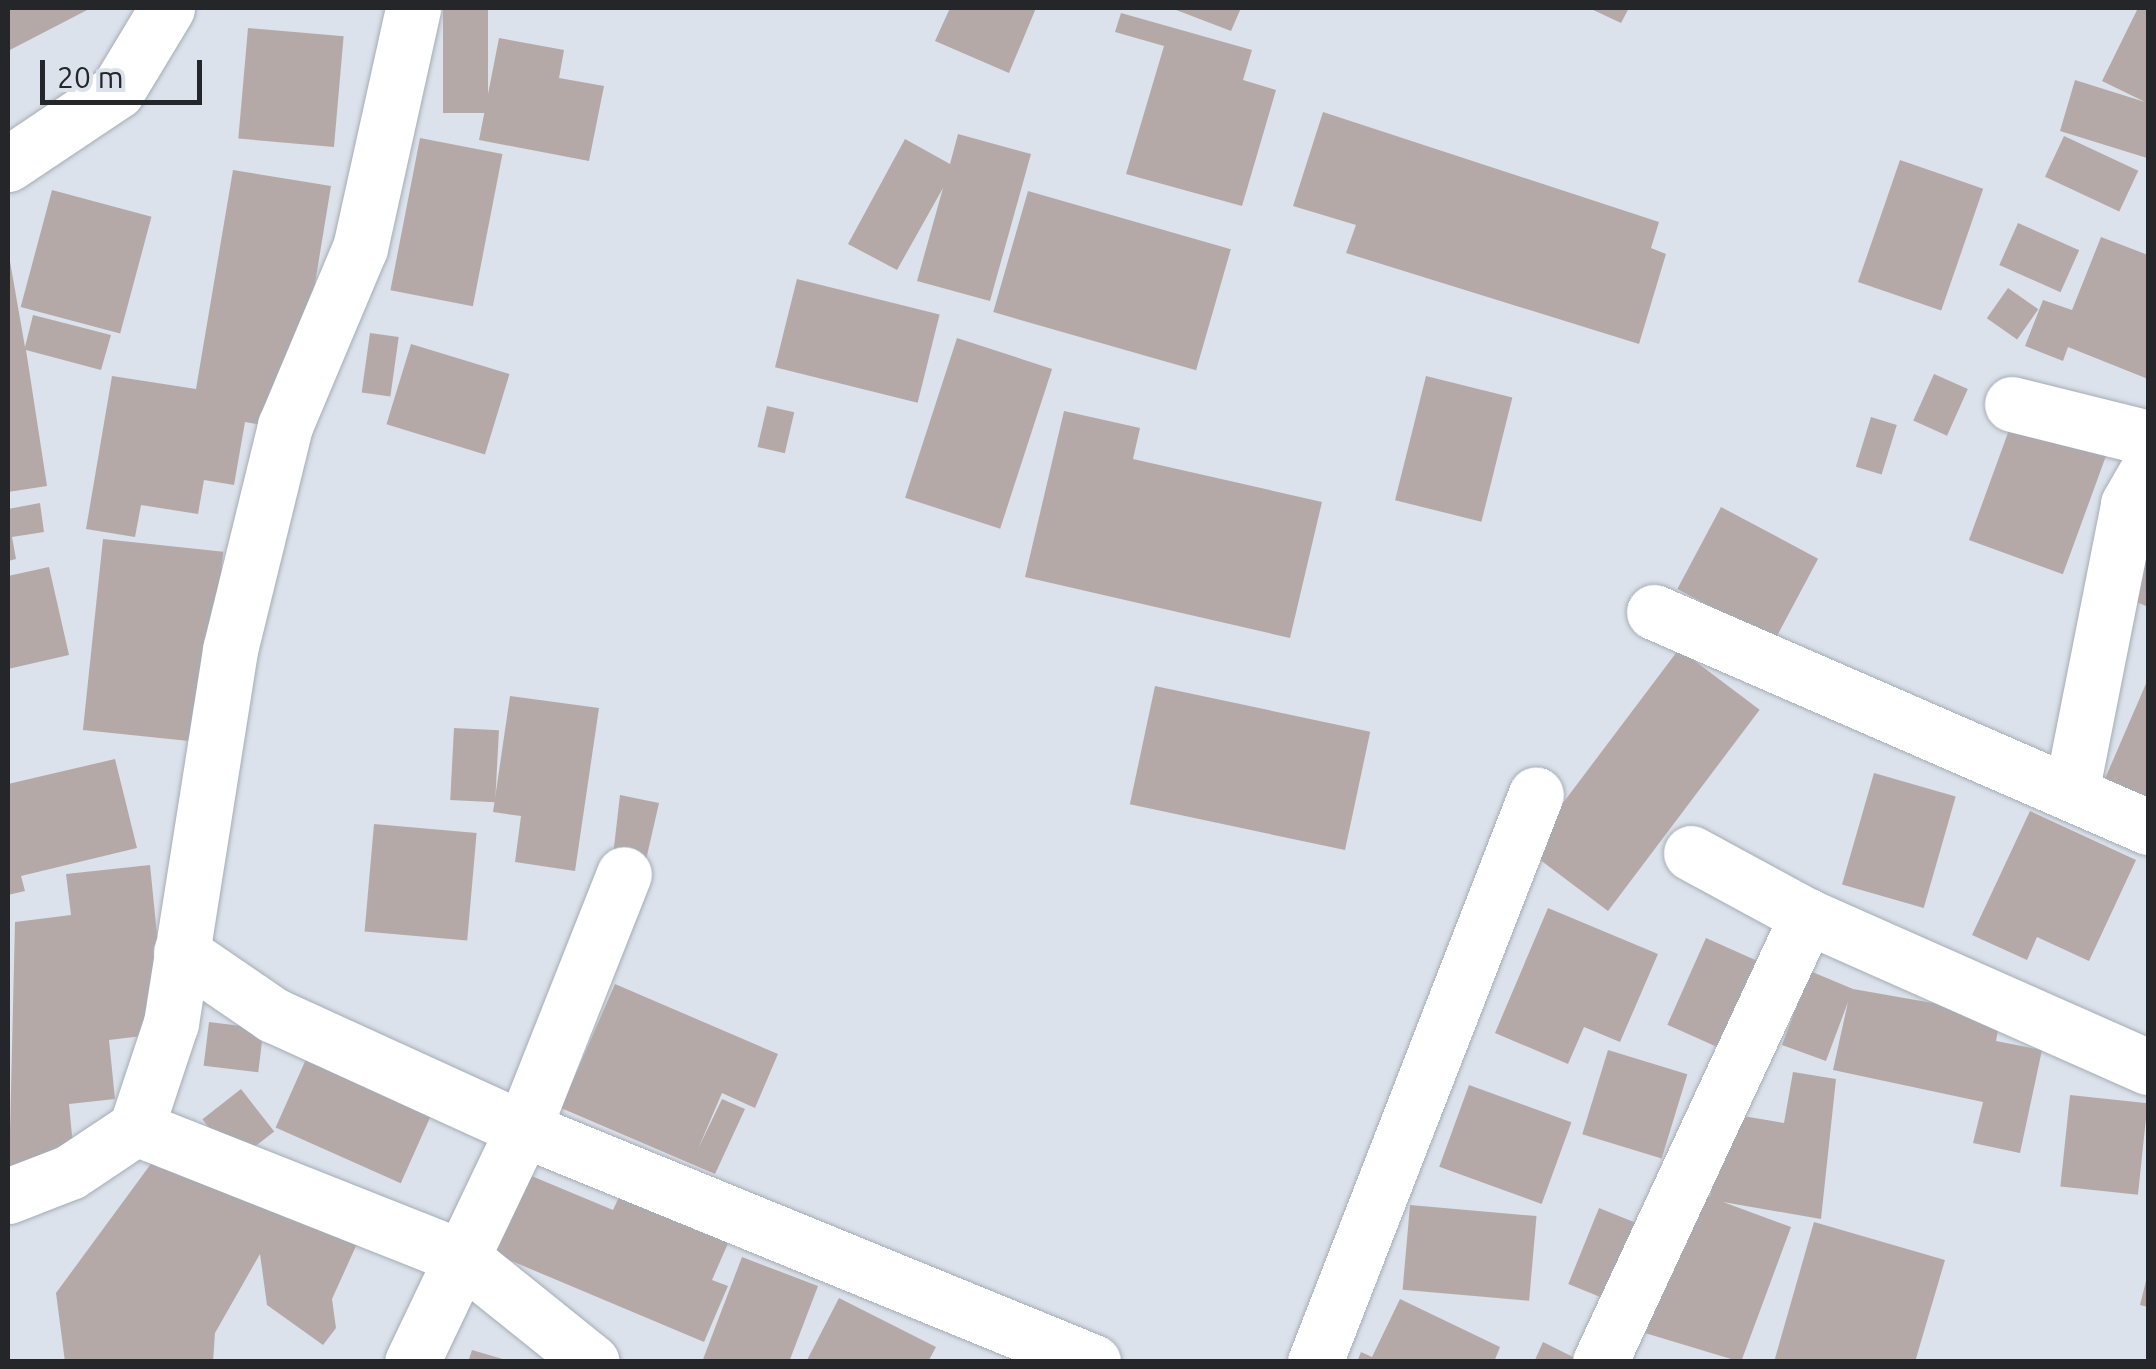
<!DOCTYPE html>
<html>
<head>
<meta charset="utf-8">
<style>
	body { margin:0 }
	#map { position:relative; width:2156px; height:1369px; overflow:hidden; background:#dbe2eb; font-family:Ubuntu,sans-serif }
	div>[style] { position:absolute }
	.building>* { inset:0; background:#b5a9a8; transform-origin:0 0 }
	.roads { filter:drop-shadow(0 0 2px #a6acb5) drop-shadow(0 0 2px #a6acb5) }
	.minor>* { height:55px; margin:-27.5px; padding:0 27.5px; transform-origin:27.5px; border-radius:27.5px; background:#fff }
	.secondary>* { height:55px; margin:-27.5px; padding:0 27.5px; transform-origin:27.5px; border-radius:27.5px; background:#fff }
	span { translate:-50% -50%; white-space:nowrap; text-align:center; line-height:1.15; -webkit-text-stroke:8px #dbe2eb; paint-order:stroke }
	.frame { position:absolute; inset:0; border:10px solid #242629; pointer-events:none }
	.scale { position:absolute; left:40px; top:60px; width:162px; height:45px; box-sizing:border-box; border:5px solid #242629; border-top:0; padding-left:12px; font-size:30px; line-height:35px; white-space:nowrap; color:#242629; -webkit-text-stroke:8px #dbe2eb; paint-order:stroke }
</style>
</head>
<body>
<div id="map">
	<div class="building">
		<i style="clip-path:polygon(8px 8px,91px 8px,8px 51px)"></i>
		<i style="left:443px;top:8px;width:45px;height:105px"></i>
		<i style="clip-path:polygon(950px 8px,1036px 8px,1009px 73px,935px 41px)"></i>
		<i style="clip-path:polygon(1171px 8px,1241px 8px,1231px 31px)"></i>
		<i style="clip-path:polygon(1589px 8px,1629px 8px,1621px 23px)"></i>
		<i style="clip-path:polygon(2138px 8px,2148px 8px,2147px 158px,2060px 131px,2075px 80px,2145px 102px,2102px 81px)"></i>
		<i style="clip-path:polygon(1121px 13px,1252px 50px,1243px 80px,1276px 90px,1242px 206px,1126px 174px,1164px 46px,1115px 32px)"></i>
		<i style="left:248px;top:28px;width:96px;height:111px;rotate:5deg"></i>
		<i style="clip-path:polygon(499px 38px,564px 50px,559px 78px,604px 86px,589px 161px,479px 140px)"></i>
		<i style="clip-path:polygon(1323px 112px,1659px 222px,1651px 248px,1666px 254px,1639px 344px,1346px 253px,1356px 225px,1293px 206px)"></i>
		<i style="clip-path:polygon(958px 134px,1031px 154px,990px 301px,917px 281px,943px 188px,897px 270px,848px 244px,905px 139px,950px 164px)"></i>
		<i style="left:2064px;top:136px;width:82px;height:45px;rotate:25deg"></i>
		<i style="left:420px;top:138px;width:84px;height:155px;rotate:11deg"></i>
		<i style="left:1900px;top:160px;width:88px;height:129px;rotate:19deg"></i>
		<i style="clip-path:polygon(233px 170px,331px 186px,291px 430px,245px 422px,234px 485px,204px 480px,198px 514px,141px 505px,135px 537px,86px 529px,112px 376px,196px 389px)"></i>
		<i style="left:52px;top:190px;width:103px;height:121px;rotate:15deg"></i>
		<i style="left:1028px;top:191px;width:211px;height:126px;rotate:16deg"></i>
		<i style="left:2018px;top:223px;width:67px;height:46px;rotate:24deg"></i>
		<i style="clip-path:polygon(2101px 237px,2148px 255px,2148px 379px,2068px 347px,2063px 361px,2025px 346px,2043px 300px,2072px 310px)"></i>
		<i style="clip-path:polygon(8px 250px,25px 347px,33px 315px,111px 335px,101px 370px,26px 350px,47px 486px,8px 492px)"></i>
		<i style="left:797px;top:279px;width:147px;height:91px;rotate:14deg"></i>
		<i style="left:2008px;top:288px;width:37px;height:37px;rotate:35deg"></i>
		<i style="left:370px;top:333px;width:29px;height:60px;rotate:8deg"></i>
		<i style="left:957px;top:338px;width:100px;height:168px;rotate:18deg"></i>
		<i style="left:411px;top:344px;width:103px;height:84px;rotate:17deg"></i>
		<i style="left:1934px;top:374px;width:37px;height:51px;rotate:24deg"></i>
		<i style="left:1426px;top:376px;width:89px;height:128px;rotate:14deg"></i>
		<i style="left:2025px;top:386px;width:100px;height:164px;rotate:20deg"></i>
		<i style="left:767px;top:406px;width:28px;height:42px;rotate:13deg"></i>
		<i style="clip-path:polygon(1064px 411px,1140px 428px,1133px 459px,1322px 502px,1290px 638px,1025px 577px)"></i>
		<i style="left:1871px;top:417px;width:27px;height:52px;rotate:17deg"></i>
		<i style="clip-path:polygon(40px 503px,44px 532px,12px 537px,16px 559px,8px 561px,8px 509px)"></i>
		<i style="left:1721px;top:507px;width:110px;height:93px;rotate:28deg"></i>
		<i style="left:103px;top:539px;width:121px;height:192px;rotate:6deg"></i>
		<i style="clip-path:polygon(2148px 554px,2148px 607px,2130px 599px)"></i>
		<i style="clip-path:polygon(49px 567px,69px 655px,8px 669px,8px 576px)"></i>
		<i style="left:1679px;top:649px;width:101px;height:252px;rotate:37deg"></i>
		<i style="clip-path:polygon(2148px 679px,2148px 800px,2104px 781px)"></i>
		<i style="left:1155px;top:686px;width:220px;height:121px;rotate:12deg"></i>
		<i style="clip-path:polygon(510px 696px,599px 708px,575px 871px,515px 862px,521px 816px,493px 812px)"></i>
		<i style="left:454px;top:728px;width:45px;height:72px;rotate:3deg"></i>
		<i style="clip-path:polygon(115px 759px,137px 848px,21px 876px,25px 891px,8px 895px,8px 784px)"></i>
		<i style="left:1874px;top:773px;width:85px;height:116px;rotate:16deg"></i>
		<i style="clip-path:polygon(620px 795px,659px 803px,646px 860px,613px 856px)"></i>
		<i style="clip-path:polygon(2030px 811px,2136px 860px,2089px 961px,2037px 937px,2027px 960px,1972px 935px)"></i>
		<i style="left:374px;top:824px;width:103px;height:108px;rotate:5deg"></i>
		<i style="clip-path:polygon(150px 865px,167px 1033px,109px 1040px,115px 1099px,69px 1104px,75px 1167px,8px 1216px,15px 922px,71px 915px,66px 874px)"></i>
		<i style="clip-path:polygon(1548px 908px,1658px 954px,1620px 1042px,1584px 1027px,1568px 1064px,1495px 1033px)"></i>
		<i style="left:1706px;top:938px;width:76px;height:95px;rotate:24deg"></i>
		<i style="clip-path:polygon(1810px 971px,1853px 989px,2001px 1015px,1996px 1041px,2042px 1050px,2020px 1153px,1973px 1143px,1983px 1102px,1833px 1070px,1848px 1002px,1826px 1061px,1782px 1045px)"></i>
		<i style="clip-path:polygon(615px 984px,778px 1054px,755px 1108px,722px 1093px,698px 1149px,722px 1099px,745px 1109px,715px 1174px,561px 1108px)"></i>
		<i style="left:209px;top:1022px;width:55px;height:44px;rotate:7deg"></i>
		<i style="left:311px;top:1048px;width:137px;height:87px;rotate:24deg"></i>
		<i style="left:1608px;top:1050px;width:83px;height:88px;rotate:17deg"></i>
		<i style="clip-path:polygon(1793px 1072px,1836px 1079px,1821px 1219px,1723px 1202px,1791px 1227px,1741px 1362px,1645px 1333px,1697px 1192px,1710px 1197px,1725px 1113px,1784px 1123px)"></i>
		<i style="left:1469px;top:1085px;width:109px;height:87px;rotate:20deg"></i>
		<i style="left:241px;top:1089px;width:54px;height:49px;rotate:52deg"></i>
		<i style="left:2070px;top:1095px;width:78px;height:92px;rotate:6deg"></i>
		<i style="clip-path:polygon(153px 1161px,366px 1224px,332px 1299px,336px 1328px,323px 1345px,267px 1305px,260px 1254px,215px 1333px,213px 1362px,65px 1362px,56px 1293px)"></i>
		<i style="clip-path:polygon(510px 1167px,613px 1210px,620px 1195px,729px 1241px,712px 1280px,728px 1286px,704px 1342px,476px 1246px)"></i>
		<i style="left:1410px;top:1205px;width:127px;height:85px;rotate:5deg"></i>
		<i style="left:1599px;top:1208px;width:55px;height:82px;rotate:22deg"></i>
		<i style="clip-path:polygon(1814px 1222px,1945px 1260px,1915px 1362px,1774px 1362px)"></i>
		<i style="clip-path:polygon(742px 1257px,818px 1286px,789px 1362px,702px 1362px)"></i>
		<i style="clip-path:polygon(2148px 1273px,2148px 1307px,2140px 1305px)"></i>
		<i style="clip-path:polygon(839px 1298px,936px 1347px,928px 1362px,806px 1362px)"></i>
		<i style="clip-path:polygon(1400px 1299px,1500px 1347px,1494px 1362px,1357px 1362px,1361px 1352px,1372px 1357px)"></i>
		<i style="clip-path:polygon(1543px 1342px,1583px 1362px,1534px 1362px)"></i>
		<i style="clip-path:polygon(472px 1350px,506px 1360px,506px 1362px,468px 1362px)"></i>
	</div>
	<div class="roads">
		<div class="minor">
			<i style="left:2012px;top:404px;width:140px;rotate:14deg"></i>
			<i style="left:1654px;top:612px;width:539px;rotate:23.52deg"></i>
			<i style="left:2071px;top:793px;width:295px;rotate:-78.8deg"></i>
			<i style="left:2128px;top:504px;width:40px;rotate:-60.3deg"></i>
			<i style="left:1691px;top:853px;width:132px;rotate:28.5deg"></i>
			<i style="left:1807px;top:916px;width:373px;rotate:23.9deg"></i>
			<i style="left:181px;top:952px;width:112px;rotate:34.4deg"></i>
			<i style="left:273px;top:1015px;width:275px;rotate:24.5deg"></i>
			<i style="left:523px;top:1129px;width:616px;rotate:22.23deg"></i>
			<i style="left:136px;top:1128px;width:348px;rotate:21.6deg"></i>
			<i style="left:460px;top:1256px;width:169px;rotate:38.8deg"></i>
			<i style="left:8px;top:1196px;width:66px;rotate:-21.2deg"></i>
			<i style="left:70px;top:1172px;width:79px;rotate:-33.7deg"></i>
			<i style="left:136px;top:1128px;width:111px;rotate:-71.6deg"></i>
			<i style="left:171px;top:1023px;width:378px;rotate:-81deg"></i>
			<i style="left:230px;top:650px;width:231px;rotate:-76.2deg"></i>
			<i style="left:285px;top:426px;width:193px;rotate:-67.2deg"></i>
			<i style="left:360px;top:248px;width:246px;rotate:-77.5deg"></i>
			<i style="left:412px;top:1362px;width:258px;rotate:-64.5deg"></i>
			<i style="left:523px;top:1129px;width:274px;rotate:-68.4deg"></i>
			<i style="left:1315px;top:1362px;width:609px;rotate:-68.74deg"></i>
			<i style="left:1600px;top:1362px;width:492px;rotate:-65.1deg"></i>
		</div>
		<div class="secondary">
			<i style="left:8px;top:164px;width:131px;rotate:-33.8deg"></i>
			<i style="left:117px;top:91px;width:97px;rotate:-58.9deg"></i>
		</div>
	</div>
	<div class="frame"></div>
	<div class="scale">20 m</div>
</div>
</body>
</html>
